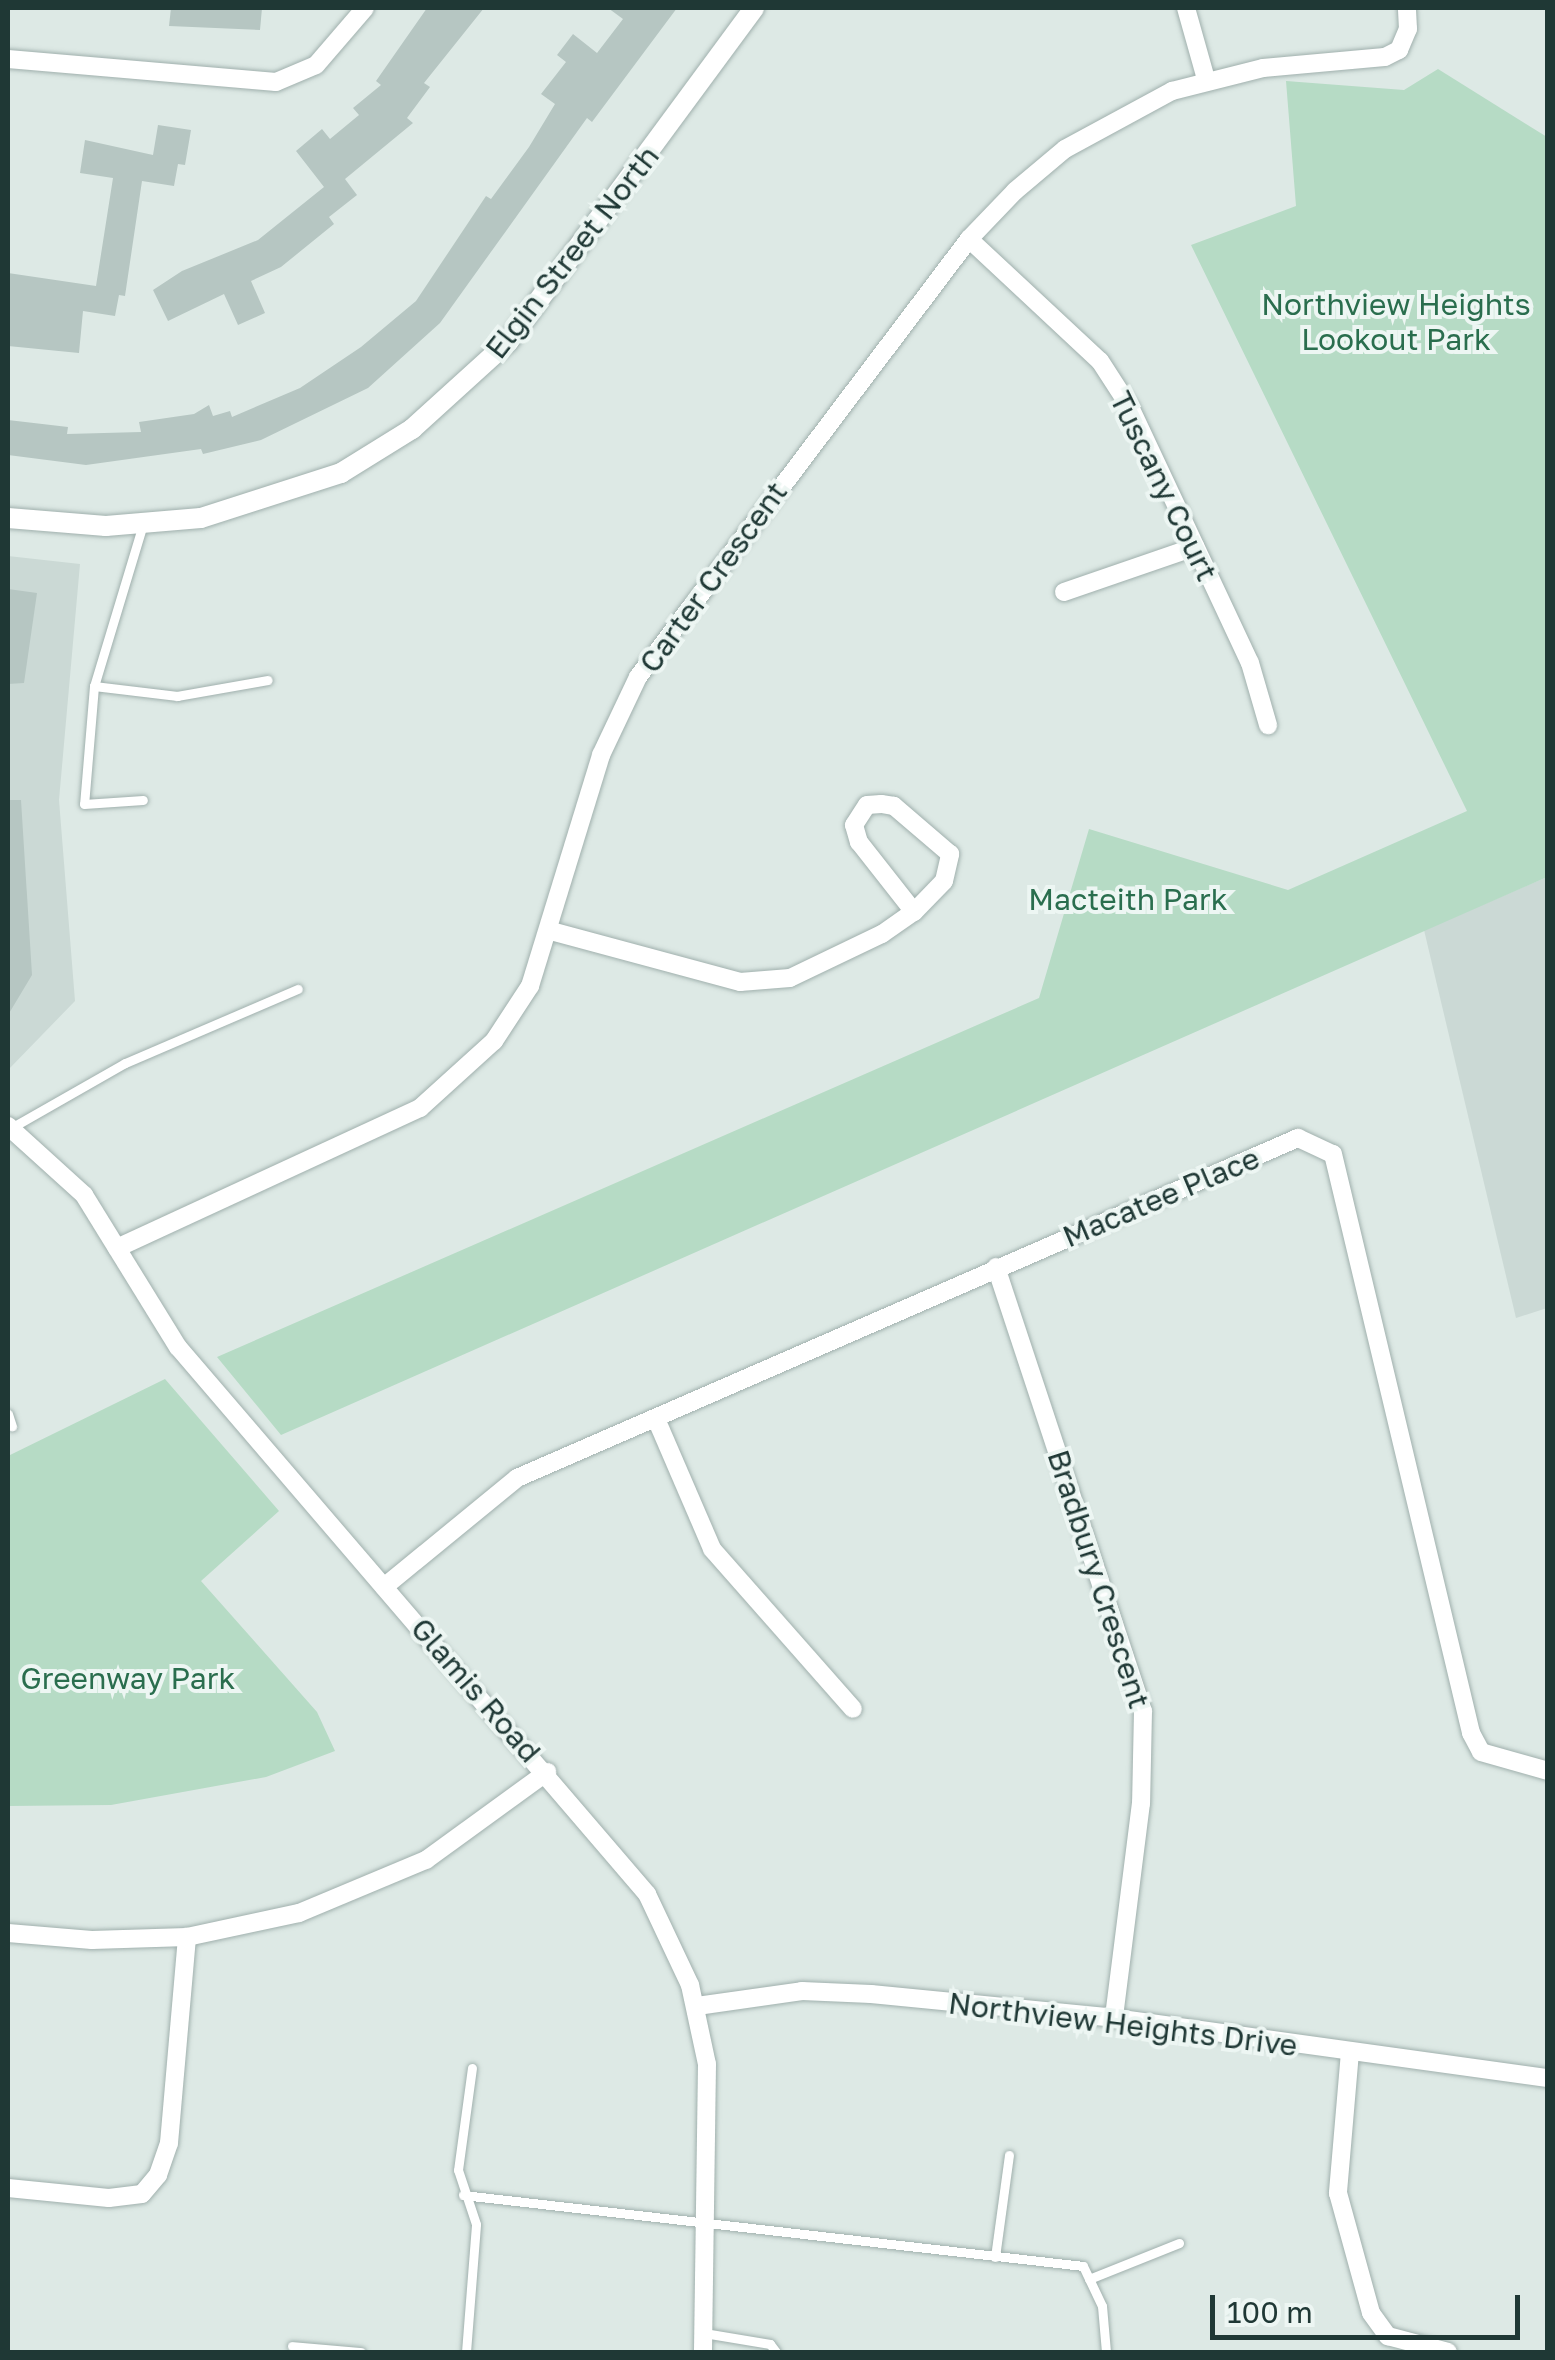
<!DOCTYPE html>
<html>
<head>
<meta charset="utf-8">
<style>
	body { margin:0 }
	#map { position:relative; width:1555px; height:2360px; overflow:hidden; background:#dde9e5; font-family:"Golos Text",sans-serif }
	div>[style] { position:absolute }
	.built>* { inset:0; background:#cbd9d5 }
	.green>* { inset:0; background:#b6dbc5 }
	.building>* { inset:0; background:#b6c6c2 }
	.roads { filter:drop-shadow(0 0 2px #a0b0ad) drop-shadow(0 0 2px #a0b0ad) }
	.service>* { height:9px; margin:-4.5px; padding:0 4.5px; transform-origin:4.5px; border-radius:4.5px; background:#fff }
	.minor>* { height:18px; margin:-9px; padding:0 9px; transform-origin:9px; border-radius:9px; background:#fff }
	.tertiary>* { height:20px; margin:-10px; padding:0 10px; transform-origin:10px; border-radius:10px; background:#fff }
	span { translate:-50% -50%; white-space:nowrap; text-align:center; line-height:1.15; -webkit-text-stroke:8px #edf6f3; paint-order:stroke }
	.street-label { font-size:30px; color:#1f3835 }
	.park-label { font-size:30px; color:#2a6e4e }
	.frame { position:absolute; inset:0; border:10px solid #1f3835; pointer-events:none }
	.scale { position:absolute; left:1210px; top:2295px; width:310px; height:45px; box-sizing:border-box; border:5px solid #1f3835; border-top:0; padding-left:12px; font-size:30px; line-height:35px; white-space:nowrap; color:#1f3835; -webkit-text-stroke:8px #edf6f3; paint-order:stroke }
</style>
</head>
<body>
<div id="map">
	<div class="built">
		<i style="clip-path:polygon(8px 556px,80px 564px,59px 800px,75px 1001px,8px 1070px)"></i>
		<i style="clip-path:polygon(1547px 877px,1547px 1308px,1516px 1318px,1424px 930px)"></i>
	</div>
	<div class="green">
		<i style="clip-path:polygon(1438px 69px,1547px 137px,1547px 877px,281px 1435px,217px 1357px,1039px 998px,1089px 829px,1288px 890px,1467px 811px,1191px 245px,1296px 206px,1286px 81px,1404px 90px)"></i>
		<i style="clip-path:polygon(165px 1379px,279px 1511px,201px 1581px,317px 1712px,335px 1751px,266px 1777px,111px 1805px,8px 1806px,8px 1456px)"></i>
	</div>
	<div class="building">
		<i style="clip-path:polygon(171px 8px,262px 8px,260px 30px,169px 26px)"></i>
		<i style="clip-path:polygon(427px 8px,484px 8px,424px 83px,430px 87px,407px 118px,413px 123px,345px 179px,357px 195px,329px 217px,334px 224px,281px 267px,251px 281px,265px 313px,238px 325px,224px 294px,168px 321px,153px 290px,182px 271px,258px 240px,324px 187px,296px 151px,322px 129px,330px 139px,359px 115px,353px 108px,381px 85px,376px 81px)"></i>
		<i style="clip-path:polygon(608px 8px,677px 8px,592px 122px,587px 118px,440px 323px,368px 388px,261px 440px,203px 454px,201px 449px,86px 465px,8px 455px,8px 420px,68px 427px,67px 434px,141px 432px,139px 422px,194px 414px,209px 405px,213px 416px,230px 411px,232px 417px,300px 388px,361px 347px,416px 301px,486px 196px,491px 199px,529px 147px,555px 104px,541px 94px,566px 62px,557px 55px,573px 34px,597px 53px,623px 19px)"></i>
		<i style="clip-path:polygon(158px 125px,191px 130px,185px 165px,178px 164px,174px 186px,142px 181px,125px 296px,119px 295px,115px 316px,83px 311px,79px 353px,8px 346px,8px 273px,96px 286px,113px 178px,80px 173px,85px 140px,153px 155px)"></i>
		<i style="clip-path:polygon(8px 589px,37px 593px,24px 683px,8px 684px)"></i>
		<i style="clip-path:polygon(8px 800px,21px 800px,32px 975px,8px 1015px)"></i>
	</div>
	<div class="roads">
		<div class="service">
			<i style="left:143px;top:524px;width:169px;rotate:106.8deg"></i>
			<i style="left:94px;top:686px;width:84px;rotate:6.9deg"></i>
			<i style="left:177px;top:696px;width:92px;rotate:-10deg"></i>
			<i style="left:94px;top:686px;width:118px;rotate:94.8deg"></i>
			<i style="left:84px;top:804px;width:59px;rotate:-3.9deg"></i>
			<i style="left:11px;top:1128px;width:131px;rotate:-29.7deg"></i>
			<i style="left:125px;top:1063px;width:188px;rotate:-23.2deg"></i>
			<i style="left:8px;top:1414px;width:13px;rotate:72deg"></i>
			<i style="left:463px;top:2195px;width:624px;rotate:6.53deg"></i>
			<i style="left:1083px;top:2266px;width:44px;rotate:64.6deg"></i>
			<i style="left:1102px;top:2306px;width:46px;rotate:85deg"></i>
			<i style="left:995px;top:2257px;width:103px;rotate:-82.2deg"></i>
			<i style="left:1089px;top:2279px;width:97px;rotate:-21.8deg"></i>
			<i style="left:704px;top:2333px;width:67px;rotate:9.5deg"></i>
			<i style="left:770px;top:2344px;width:10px;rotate:53deg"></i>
			<i style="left:292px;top:2346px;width:69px;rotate:5deg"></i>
			<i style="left:466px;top:2352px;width:128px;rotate:-85.5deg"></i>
			<i style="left:476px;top:2224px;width:57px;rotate:-108.4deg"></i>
			<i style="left:458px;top:2170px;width:103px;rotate:-82.2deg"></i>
		</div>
		<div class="minor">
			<i style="left:1186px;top:8px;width:74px;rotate:74.3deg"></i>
			<i style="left:8px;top:59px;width:269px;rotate:4.9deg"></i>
			<i style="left:276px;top:82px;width:43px;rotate:-23deg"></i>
			<i style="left:316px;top:65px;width:75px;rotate:-49.3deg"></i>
			<i style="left:969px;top:239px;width:179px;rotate:43deg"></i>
			<i style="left:1100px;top:361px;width:57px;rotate:57.1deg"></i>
			<i style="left:1131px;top:409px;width:280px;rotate:64.9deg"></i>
			<i style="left:1250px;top:663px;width:65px;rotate:73.8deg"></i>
			<i style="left:1064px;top:592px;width:139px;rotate:-19deg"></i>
			<i style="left:551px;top:931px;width:196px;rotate:15.1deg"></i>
			<i style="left:740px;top:982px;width:50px;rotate:-4.6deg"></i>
			<i style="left:790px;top:978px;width:102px;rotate:-25.6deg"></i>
			<i style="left:882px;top:934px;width:39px;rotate:-35deg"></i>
			<i style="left:914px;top:912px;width:43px;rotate:-45.9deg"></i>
			<i style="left:944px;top:881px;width:28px;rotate:-77deg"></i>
			<i style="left:950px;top:854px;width:74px;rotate:-139.4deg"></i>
			<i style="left:894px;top:806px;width:13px;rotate:-171deg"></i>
			<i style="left:881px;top:804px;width:14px;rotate:176deg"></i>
			<i style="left:867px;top:805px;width:24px;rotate:123deg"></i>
			<i style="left:854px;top:825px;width:18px;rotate:74deg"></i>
			<i style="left:859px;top:842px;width:89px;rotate:51.8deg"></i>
			<i style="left:8px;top:1126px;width:103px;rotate:42.2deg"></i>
			<i style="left:84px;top:1195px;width:179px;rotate:58.3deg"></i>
			<i style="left:178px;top:1347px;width:721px;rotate:49.39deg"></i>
			<i style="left:647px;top:1894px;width:101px;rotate:64.7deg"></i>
			<i style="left:690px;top:1985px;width:81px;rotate:77.9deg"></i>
			<i style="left:707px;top:2064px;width:288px;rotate:90.8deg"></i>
			<i style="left:117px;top:1248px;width:334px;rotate:-24.8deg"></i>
			<i style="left:420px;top:1108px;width:100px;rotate:-42.2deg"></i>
			<i style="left:494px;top:1041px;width:66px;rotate:-56.8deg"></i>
			<i style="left:530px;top:986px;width:242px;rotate:-72.9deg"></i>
			<i style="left:601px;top:755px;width:86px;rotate:-64.6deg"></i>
			<i style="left:638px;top:677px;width:549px;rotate:-52.92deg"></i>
			<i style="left:969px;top:239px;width:66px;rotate:-46.2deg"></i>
			<i style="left:1015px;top:191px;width:65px;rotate:-40deg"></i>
			<i style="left:1065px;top:149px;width:122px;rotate:-28.5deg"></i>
			<i style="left:1172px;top:91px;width:94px;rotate:-14.2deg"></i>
			<i style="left:1263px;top:68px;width:122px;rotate:-5.2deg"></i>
			<i style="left:1385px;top:57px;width:16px;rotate:-27deg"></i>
			<i style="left:1399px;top:50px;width:23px;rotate:-67deg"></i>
			<i style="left:1408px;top:29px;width:21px;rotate:-93deg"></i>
			<i style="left:996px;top:1267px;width:468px;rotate:71.7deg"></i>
			<i style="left:1143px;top:1711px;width:92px;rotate:91.2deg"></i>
			<i style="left:1141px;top:1803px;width:217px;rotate:97.2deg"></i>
			<i style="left:657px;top:1421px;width:139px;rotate:66.7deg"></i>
			<i style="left:712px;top:1549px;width:213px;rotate:48.6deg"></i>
			<i style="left:384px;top:1587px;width:172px;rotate:-39.3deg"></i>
			<i style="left:517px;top:1478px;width:852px;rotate:-23.53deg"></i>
			<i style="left:1298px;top:1138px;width:38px;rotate:25deg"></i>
			<i style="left:1333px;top:1154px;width:595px;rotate:76.59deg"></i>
			<i style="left:1471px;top:1733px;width:21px;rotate:62deg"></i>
			<i style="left:1481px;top:1752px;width:70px;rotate:15.8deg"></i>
			<i style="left:8px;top:1933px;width:84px;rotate:4.8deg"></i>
			<i style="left:92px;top:1940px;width:95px;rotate:-1.8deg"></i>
			<i style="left:187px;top:1937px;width:115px;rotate:-12.1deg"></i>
			<i style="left:299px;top:1913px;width:138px;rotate:-22.7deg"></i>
			<i style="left:426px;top:1860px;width:150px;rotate:-36deg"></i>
			<i style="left:697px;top:2006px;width:106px;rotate:-8.1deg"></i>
			<i style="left:802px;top:1991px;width:69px;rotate:2.5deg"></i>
			<i style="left:871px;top:1994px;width:244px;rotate:5.6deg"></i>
			<i style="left:1114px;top:2018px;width:438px;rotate:7.9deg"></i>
			<i style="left:1350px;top:2052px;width:142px;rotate:94.9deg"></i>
			<i style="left:1338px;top:2193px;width:124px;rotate:74.6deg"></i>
			<i style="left:1371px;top:2313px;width:29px;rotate:54deg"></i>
			<i style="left:1388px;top:2336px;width:62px;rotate:14.9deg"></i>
			<i style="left:8px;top:2188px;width:101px;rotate:5.7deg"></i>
			<i style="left:109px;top:2198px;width:33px;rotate:-7deg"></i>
			<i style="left:142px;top:2194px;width:25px;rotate:-50deg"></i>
			<i style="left:158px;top:2175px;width:34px;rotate:-71deg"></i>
			<i style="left:169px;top:2143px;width:207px;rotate:-85deg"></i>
		</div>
		<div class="tertiary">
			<i style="left:8px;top:518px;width:98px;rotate:4.7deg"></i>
			<i style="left:106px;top:526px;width:95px;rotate:-4.8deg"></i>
			<i style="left:201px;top:518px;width:147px;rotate:-17.8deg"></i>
			<i style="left:341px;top:473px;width:84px;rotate:-31.8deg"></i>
			<i style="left:412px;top:429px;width:130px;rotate:-42.2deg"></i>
			<i style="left:508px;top:342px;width:415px;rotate:-53.6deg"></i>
		</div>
	</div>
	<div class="street-label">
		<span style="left:572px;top:252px;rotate:-52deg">Elgin Street North</span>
		<span style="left:1164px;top:486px;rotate:64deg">Tuscany Court</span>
		<span style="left:713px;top:577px;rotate:-54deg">Carter Crescent</span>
		<span style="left:1161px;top:1197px;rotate:-23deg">Macatee Place</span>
		<span style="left:1099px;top:1579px;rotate:72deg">Bradbury Crescent</span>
		<span style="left:476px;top:1690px;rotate:49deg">Glamis Road</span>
		<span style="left:1123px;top:2024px;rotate:7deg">Northview Heights Drive</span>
	</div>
	<div class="park-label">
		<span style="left:1396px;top:321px">Northview Heights<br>Lookout Park</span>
		<span style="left:1128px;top:899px">Macteith Park</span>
		<span style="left:128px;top:1678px">Greenway Park</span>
	</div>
	<div class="frame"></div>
	<div class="scale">100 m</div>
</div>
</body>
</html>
